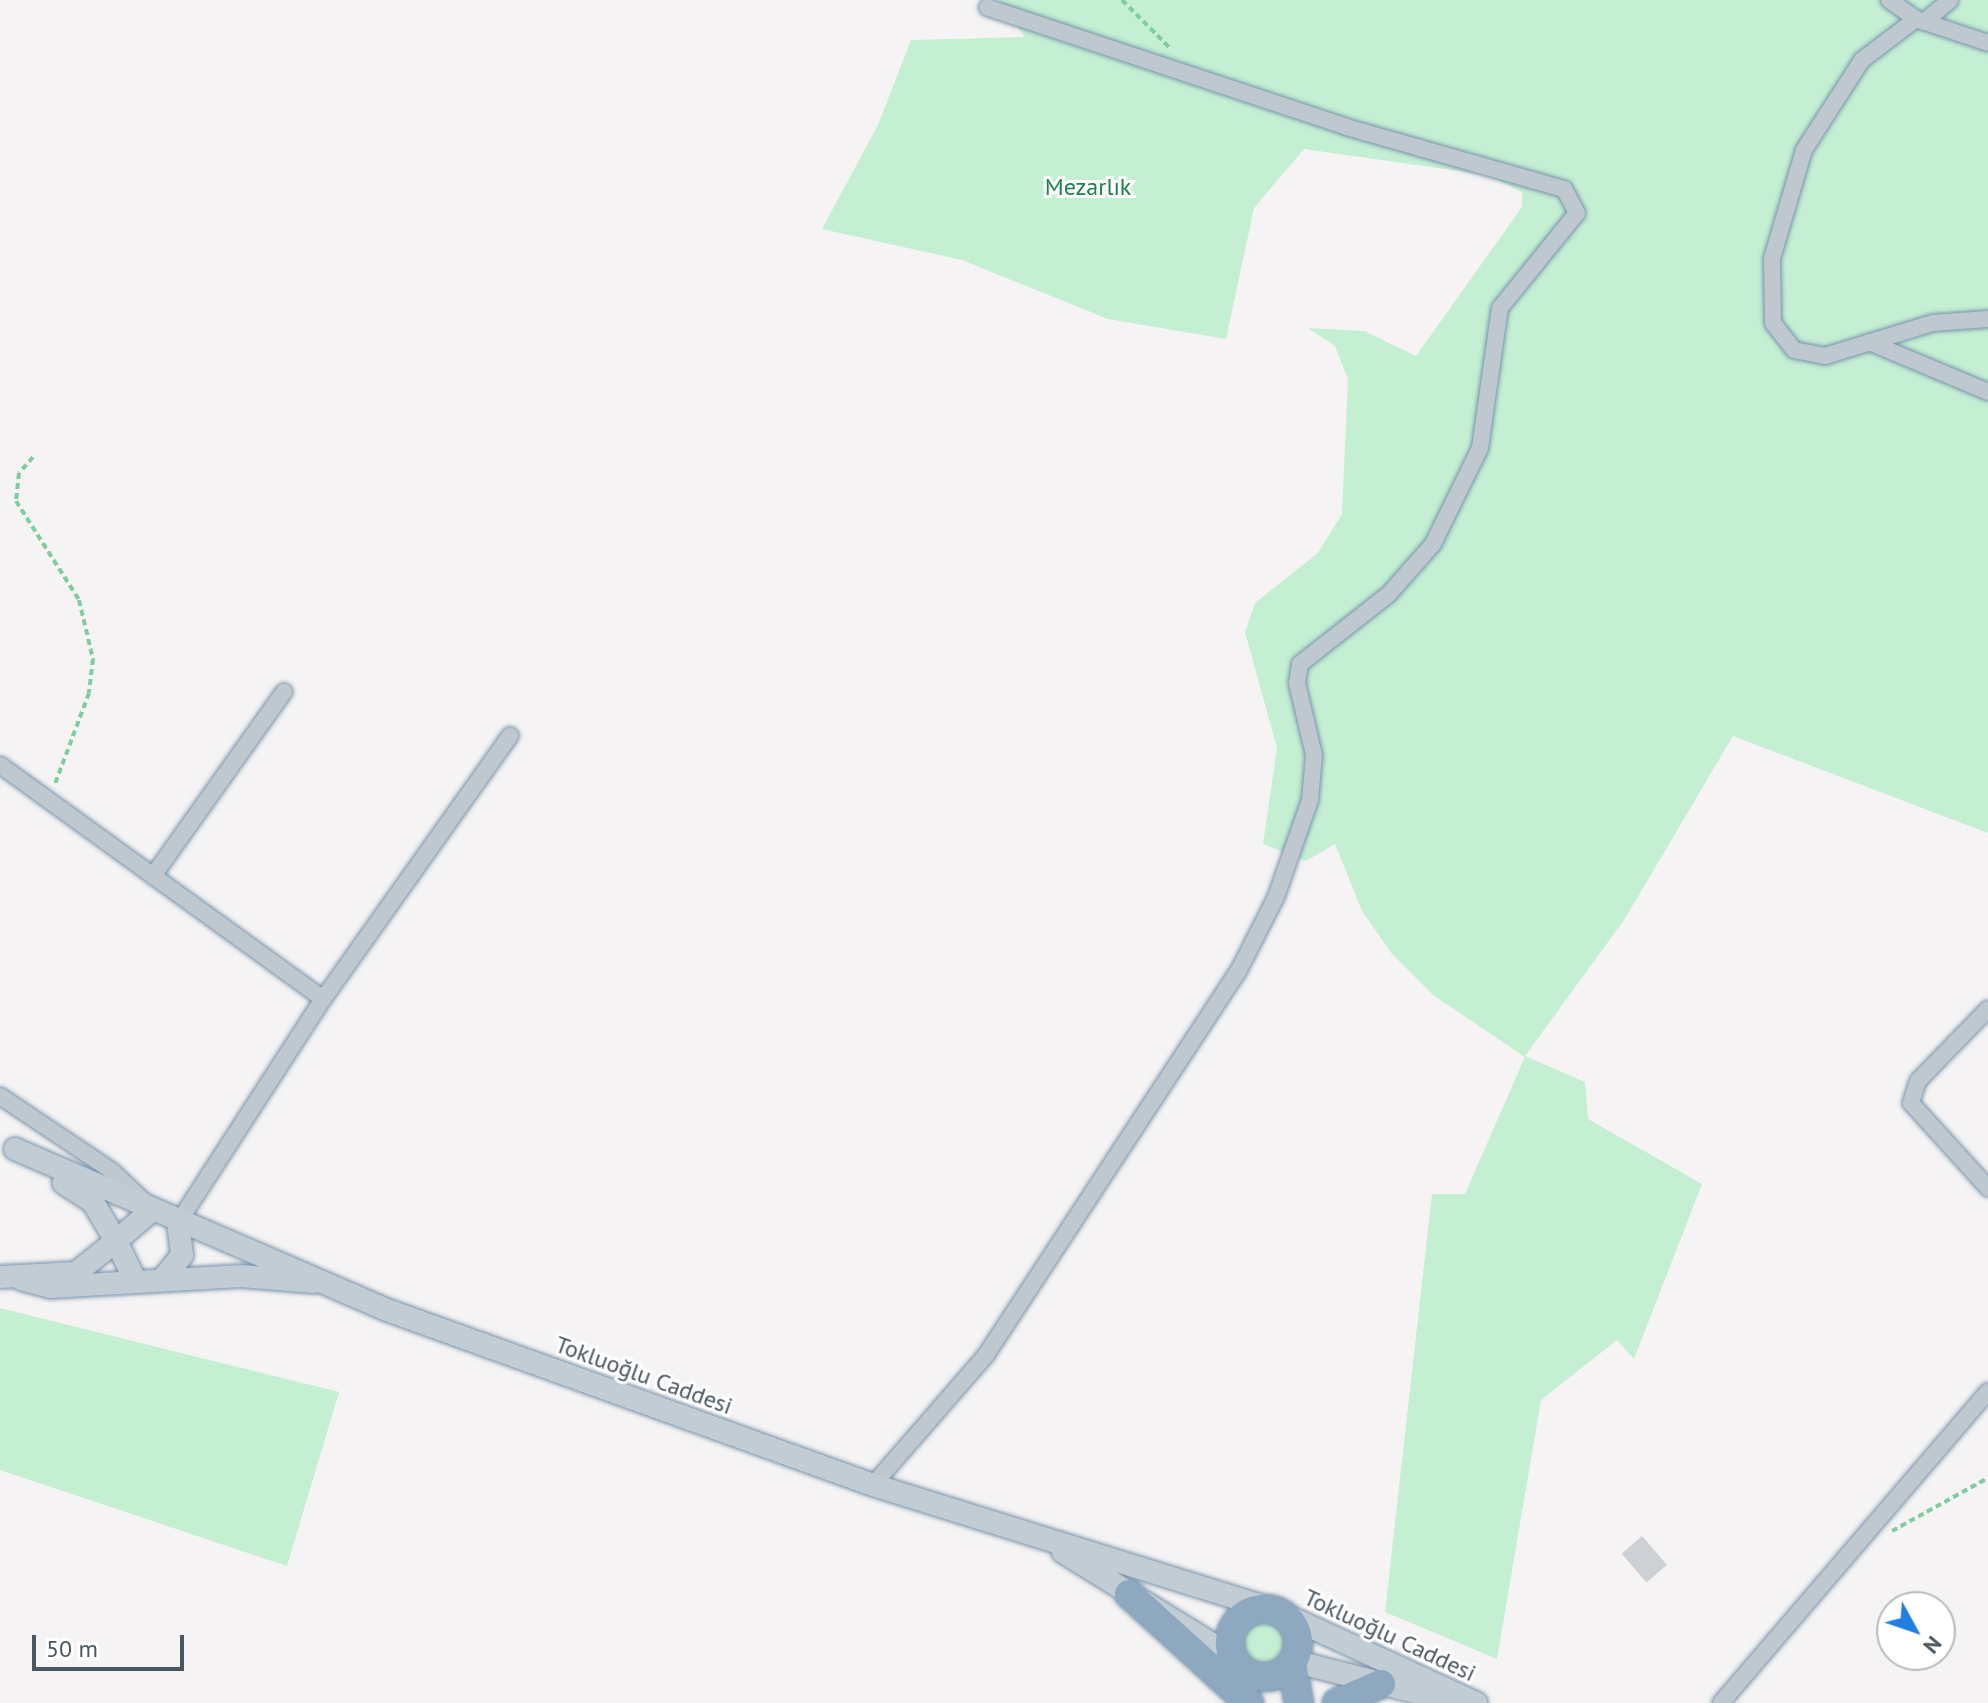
<!DOCTYPE html>
<html>
<head>
<meta charset="utf-8">
<style>
	body { margin:0 }
	#map { position:relative; width:1988px; height:1703px; overflow:hidden; background:#f5f3f3; font-family:"PT Sans",sans-serif }
	div>[style] { position:absolute }
	.green>* { inset:0; background:#c4efd3 }
	.round { border-radius:50% }
	.building>* { inset:0; background:#cdd0d5; transform-origin:0 0 }
	.path>* { height:4px; margin-top:-2px; transform-origin:0; background:repeating-linear-gradient(90deg,#7dcda1 0 6px,transparent 0 10px) }
	.roads { filter:drop-shadow(0 0 2px #7893ab) drop-shadow(0 0 2px #7893ab) }
	.street>* { height:16px; margin:-8px; padding:0 8px; transform-origin:8px; border-radius:8px; background:#bfc8ce }
	.secondary>* { height:22px; margin:-11px; padding:0 11px; transform-origin:11px; border-radius:11px; background:#c1ccd5 }
	.highway>* { height:28px; margin:-14px; padding:0 14px; transform-origin:14px; border-radius:14px; background:#8da8bf }
	.highway>.ring { margin:-14px; padding:0; box-sizing:content-box; background:none; border:28px solid #8da8bf; border-radius:50% }
	span { translate:-50% -50%; white-space:nowrap; text-align:center; line-height:1.15; -webkit-text-stroke:6px #fff; paint-order:stroke }
	.park-label { font-size:24px; color:#1b8249 }
	.street-label { font-size:24px; color:#4b5760 }
	.north { position:absolute; left:1876px; top:1591px; width:80px; height:80px; box-sizing:border-box; background:#fff; border:2px solid #b7bcbf; border-radius:50%; rotate:130deg; font-size:22px; font-weight:700; line-height:32px; text-align:center; color:#4b5760 }
	.north::after { content:''; display:block; margin:auto; width:28px; height:36px; background:#217fe0; clip-path:polygon(50% 0,100% 100%,50% 72%,0 100%) }
	.scale { position:absolute; left:32px; top:1635px; width:152px; height:36px; box-sizing:border-box; border:4px solid #4b5760; border-top:0; padding-left:10px; font-size:24px; line-height:28px; white-space:nowrap; color:#4b5760; -webkit-text-stroke:6px #fff; paint-order:stroke }
</style>
</head>
<body>
<div id="map">
	<div class="green">
		<i style="clip-path:polygon(999px 0,1988px 0,1988px 833px,1733px 736px,1624px 920px,1525px 1056px,1585px 1082px,1588px 1119px,1702px 1184px,1634px 1359px,1617px 1340px,1541px 1400px,1497px 1659px,1385px 1612px,1432px 1194px,1465px 1194px,1525px 1057px,1433px 995px,1392px 954px,1362px 911px,1335px 844px,1306px 861px,1263px 844px,1277px 748px,1245px 632px,1255px 603px,1318px 553px,1342px 514px,1348px 379px,1335px 346px,1308px 328px,1364px 331px,1416px 356px,1522px 207px,1522px 192px,1487px 175px,1304px 149px,1254px 208px,1226px 339px,1108px 319px,962px 260px,822px 229px,878px 125px,911px 40px,1025px 37px)"></i>
		<i style="clip-path:polygon(0 1308px,339px 1392px,287px 1566px,0 1470px)"></i>
		<i class="round" style="left:1238px;top:1616px;width:52px;height:52px"></i>
	</div>
	<div class="building">
		<i style="left:1642px;top:1536px;width:38px;height:27px;rotate:49deg"></i>
	</div>
	<div class="path">
		<i style="left:1122px;top:0;width:69px;rotate:45deg"></i>
		<i style="left:33px;top:457px;width:21px;rotate:131deg"></i>
		<i style="left:19px;top:473px;width:28px;rotate:96deg"></i>
		<i style="left:16px;top:501px;width:117px;rotate:57.5deg"></i>
		<i style="left:79px;top:600px;width:61px;rotate:76.7deg"></i>
		<i style="left:93px;top:659px;width:34px;rotate:97deg"></i>
		<i style="left:89px;top:693px;width:97px;rotate:110.5deg"></i>
		<i style="left:1892px;top:1531px;width:110px;rotate:-28.9deg"></i>
	</div>
	<div class="roads">
		<div class="street">
			<i style="left:1889px;top:0;width:33px;rotate:35deg"></i>
			<i style="left:1916px;top:19px;width:76px;rotate:18.4deg"></i>
			<i style="left:1916px;top:19px;width:68px;rotate:142.8deg"></i>
			<i style="left:1862px;top:60px;width:107px;rotate:122.8deg"></i>
			<i style="left:1804px;top:150px;width:114px;rotate:106.4deg"></i>
			<i style="left:1772px;top:259px;width:64px;rotate:89.1deg"></i>
			<i style="left:1773px;top:323px;width:34px;rotate:52deg"></i>
			<i style="left:1794px;top:350px;width:32px;rotate:11deg"></i>
			<i style="left:1825px;top:356px;width:113px;rotate:-17deg"></i>
			<i style="left:1933px;top:323px;width:55px;rotate:-4.2deg"></i>
			<i style="left:1924px;top:22px;width:34px;rotate:-40deg"></i>
			<i style="left:1869px;top:342px;width:129px;rotate:22.8deg"></i>
			<i style="left:0;top:765px;width:399px;rotate:35.9deg"></i>
			<i style="left:153px;top:876px;width:226px;rotate:-54.6deg"></i>
			<i style="left:1988px;top:1009px;width:100px;rotate:134.2deg"></i>
			<i style="left:1918px;top:1081px;width:23px;rotate:108deg"></i>
			<i style="left:1911px;top:1103px;width:115px;rotate:47.8deg"></i>
			<i style="left:0;top:1096px;width:135px;rotate:33.8deg"></i>
			<i style="left:112px;top:1171px;width:51px;rotate:43.4deg"></i>
			<i style="left:178px;top:1223px;width:267px;rotate:-57.1deg"></i>
			<i style="left:323px;top:999px;width:323px;rotate:-54.6deg"></i>
			<i style="left:873px;top:1485px;width:172px;rotate:-49deg"></i>
			<i style="left:986px;top:1355px;width:458px;rotate:-56.7deg"></i>
			<i style="left:1238px;top:972px;width:84px;rotate:-63.1deg"></i>
			<i style="left:1276px;top:897px;width:103px;rotate:-70.7deg"></i>
			<i style="left:1310px;top:800px;width:45px;rotate:-84.9deg"></i>
			<i style="left:1314px;top:755px;width:74px;rotate:-103.3deg"></i>
			<i style="left:1297px;top:683px;width:19px;rotate:-81deg"></i>
			<i style="left:1300px;top:664px;width:113px;rotate:-38.2deg"></i>
			<i style="left:1389px;top:594px;width:67px;rotate:-48.7deg"></i>
			<i style="left:1433px;top:544px;width:107px;rotate:-63.9deg"></i>
			<i style="left:1480px;top:448px;width:141px;rotate:-81.9deg"></i>
			<i style="left:1500px;top:308px;width:122px;rotate:-51deg"></i>
			<i style="left:1577px;top:213px;width:27px;rotate:-118deg"></i>
			<i style="left:1564px;top:189px;width:226px;rotate:-164.1deg"></i>
			<i style="left:1347px;top:127px;width:379px;rotate:-161.6deg"></i>
			<i style="left:1721px;top:1703px;width:410px;rotate:-49.4deg"></i>
		</div>
		<div class="secondary">
			<i style="left:15px;top:1149px;width:405px;rotate:23.4deg"></i>
			<i style="left:387px;top:1310px;width:517px;rotate:19.8deg"></i>
			<i style="left:873px;top:1485px;width:418px;rotate:17.3deg"></i>
			<i style="left:0;top:1277px;width:76px;rotate:-3deg"></i>
			<i style="left:76px;top:1273px;width:51px;rotate:-38.7deg"></i>
			<i style="left:116px;top:1241px;width:45px;rotate:-120.5deg"></i>
			<i style="left:93px;top:1202px;width:35px;rotate:-147deg"></i>
			<i style="left:21px;top:1279px;width:31px;rotate:15deg"></i>
			<i style="left:51px;top:1287px;width:190px;rotate:-3.3deg"></i>
			<i style="left:241px;top:1276px;width:73px;rotate:4.7deg"></i>
			<i style="left:162px;top:1280px;width:32px;rotate:-51deg"></i>
			<i style="left:182px;top:1255px;width:32px;rotate:-97deg"></i>
			<i style="left:136px;top:1282px;width:46px;rotate:-116deg"></i>
			<i style="left:116px;top:1241px;width:46px;rotate:-40.6deg"></i>
			<i style="left:1063px;top:1552px;width:200px;rotate:31.7deg"></i>
			<i style="left:1283px;top:1614px;width:213px;rotate:24.8deg"></i>
			<i style="left:1293px;top:1661px;width:159px;rotate:14.2deg"></i>
		</div>
		<div class="highway">
			<i style="left:1129px;top:1594px;width:162px;rotate:42.2deg"></i>
			<i class="ring" style="left:1230px;top:1609px;width:40px;height:40px"></i>
			<i style="left:1292px;top:1664px;width:40px;rotate:80deg"></i>
			<i style="left:1337px;top:1703px;width:48px;rotate:-23.4deg"></i>
		</div>
	</div>
	<div class="park-label">
		<span style="left:1088px;top:187px">Mezarlık</span>
	</div>
	<div class="street-label">
		<span style="left:644px;top:1375px;rotate:20deg">Tokluoğlu Caddesi</span>
		<span style="left:1390px;top:1635px;rotate:25deg">Tokluoğlu Caddesi</span>
	</div>
	<div class="north">N</div>
	<div class="scale">50 m</div>
</div>
</body>
</html>
